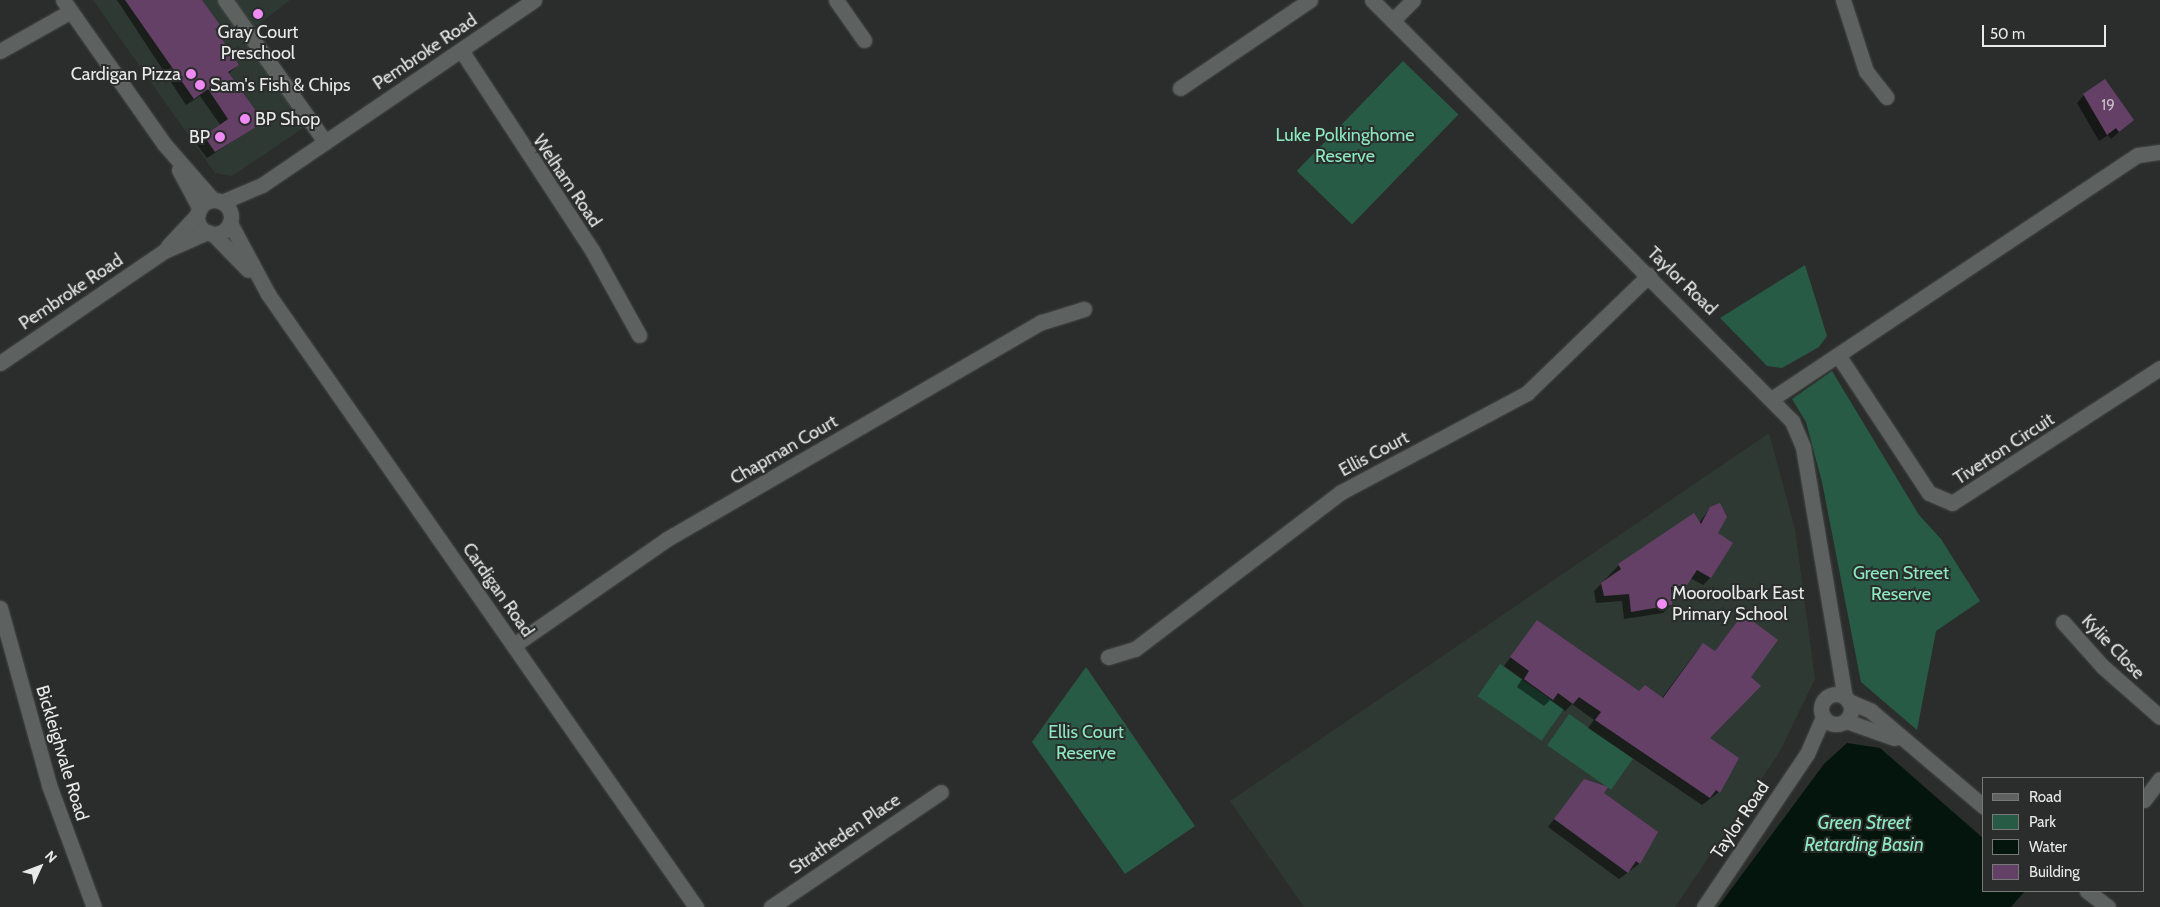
<!DOCTYPE html>
<html>
<head>
<meta charset="utf-8">
<style>
	body { margin:0 }
	#map { position:relative; width:2160px; height:907px; overflow:hidden; background:#2a2d2c; font-family:Cabin,sans-serif }
	div>[style] { position:absolute }
	.built>* { inset:0; background:#2f3934 }
	.green>* { inset:0; background:#285b46; transform-origin:0 0 }
	.water>* { inset:0; background:#03150d }
	.shadow>* { inset:0; background:#0007 }
	.building>* { inset:0; background:#654066 }
	.roads { filter:drop-shadow(0 0 1px #454947) drop-shadow(0 0 1px #454947) }
	.minor>* { height:15px; margin:-7.5px; padding:0 7.5px; transform-origin:7.5px; border-radius:7.5px; background:#5d615f }
	.minor>.ring { margin:-7.5px; padding:0; box-sizing:content-box; background:none; border:15px solid #5d615f; border-radius:50% }
	.dots>* { width:14px; height:14px; translate:-50% -50%; box-sizing:border-box; border:2px solid #2a2d2c; border-radius:50% }
	span { translate:-50% -50%; white-space:nowrap; text-align:center; line-height:1.15; -webkit-text-stroke:4px #2a2d2c; paint-order:stroke }
	.number-label { font-size:15px; color:#c7c0c8 }
	.number-label span { -webkit-text-stroke-width:0 }
	.poi-label { font-size:18px; color:#e8eae9 }
	.right { translate:-100% -50%; text-align:right }
	.left { translate:0 -50%; text-align:left }
	.street-label { font-size:18px; color:#e8eae9 }
	.park-label { font-size:18px; color:#8ce9c0 }
	.water-label { font-size:19px; color:#8deac1; font-style:italic }
	.legend { position:absolute; left:1982px; top:777px; width:162px; height:115px; box-sizing:border-box; background:#2a2d2c; border:1px solid #767978; margin:0; padding:6px 9px; list-style:none; font-size:15px; color:#e8eae9 }
	.legend li { display:flex; align-items:center; gap:10px; height:25px }
	.legend b { width:25px; border:1px solid #767978 }
	.north { position:absolute; left:15px; top:842px; width:50px; height:50px; -webkit-text-stroke:4px #2a2d2c; paint-order:stroke; rotate:47deg; font-size:14px; font-weight:700; line-height:20px; text-align:center; color:#e8eae9 }
	.north::after { content:''; display:block; margin:auto; width:18px; height:22px; background:#e8eae9; clip-path:polygon(50% 0,100% 100%,50% 72%,0 100%) }
	.scale { position:absolute; left:1982px; top:25px; width:124px; height:22px; box-sizing:border-box; border:2px solid #e8eae9; border-top:0; padding-left:6px; font-size:15px; line-height:18px; white-space:nowrap; color:#e8eae9; -webkit-text-stroke:4px #2a2d2c; paint-order:stroke }
</style>
</head>
<body>
<div id="map">
	<div class="built">
		<i style="clip-path:polygon(93px 0,290px 0,254px 28px,318px 118px,232px 176px,215px 173px)"></i>
		<i style="clip-path:polygon(1769px 433px,1795px 529px,1815px 679px,1779px 753px,1675px 907px,1304px 907px,1230px 801px)"></i>
	</div>
	<div class="green">
		<i style="left:1403px;top:61px;width:77px;height:153px;rotate:44deg"></i>
		<i style="clip-path:polygon(1805px 265px,1827px 336px,1819px 347px,1782px 368px,1767px 366px,1720px 318px)"></i>
		<i style="clip-path:polygon(1832px 371px,1919px 515px,1941px 539px,1980px 601px,1936px 631px,1917px 730px,1861px 682px,1822px 482px,1806px 422px,1792px 399px)"></i>
		<i style="left:1500px;top:664px;width:78px;height:39px;rotate:35deg"></i>
		<i style="clip-path:polygon(1086px 667px,1195px 826px,1125px 874px,1032px 742px)"></i>
		<i style="left:1569px;top:714px;width:78px;height:38px;rotate:35deg"></i>
	</div>
	<div class="water">
		<i style="clip-path:polygon(1847px 743px,1880px 748px,1984px 839px,1984px 891px,2025px 891px,2011px 907px,1718px 907px,1824px 764px)"></i>
	</div>
	<div class="shadow">
		<i style="clip-path:polygon(117px 0,192px 0,238px 65px,228px 74px,262px 122px,207px 158px,197px 145px,221px 126px,200px 96px,186px 105px)"></i>
		<i style="clip-path:polygon(2084px 95px,2132px 120px,2111px 139px,2108px 135px,2099px 141px,2077px 103px)"></i>
		<i style="clip-path:polygon(1710px 508px,1716px 534px,1710px 578px,1703px 585px,1690px 578px,1678px 592px,1670px 593px,1671px 605px,1663px 613px,1624px 619px,1622px 601px,1596px 603px,1594px 591px,1619px 565px,1699px 523px)"></i>
		<i style="clip-path:polygon(1743px 616px,1708px 738px,1719px 792px,1702px 805px,1588px 728px,1594px 720px,1572px 704px,1565px 711px,1550px 700px,1544px 706px,1517px 687px,1522px 679px,1504px 666px,1538px 621px,1639px 692px,1662px 698px,1696px 652px,1704px 644px,1714px 652px)"></i>
		<i style="clip-path:polygon(1585px 780px,1656px 833px,1639px 864px,1619px 879px,1548px 827px)"></i>
	</div>
	<div class="building">
		<i style="clip-path:polygon(125px 0,202px 0,220px 25px,215px 29px,239px 65px,228px 72px,264px 122px,215px 152px,204px 136px,228px 119px,208px 89px,194px 99px)"></i>
		<i style="clip-path:polygon(2105px 79px,2134px 120px,2119px 132px,2116px 128px,2107px 135px,2083px 94px)"></i>
		<i style="clip-path:polygon(1720px 503px,1727px 517px,1718px 533px,1733px 543px,1711px 578px,1697px 570px,1687px 585px,1671px 587px,1672px 605px,1631px 612px,1629px 594px,1604px 596px,1601px 583px,1621px 569px,1618px 564px,1694px 513px,1701px 524px,1710px 507px)"></i>
		<i style="clip-path:polygon(1743px 614px,1778px 640px,1751px 677px,1761px 686px,1710px 738px,1739px 758px,1720px 793px,1716px 790px,1710px 798px,1595px 720px,1601px 712px,1579px 697px,1573px 704px,1558px 693px,1553px 700px,1524px 679px,1529px 671px,1510px 657px,1537px 620px,1639px 691px,1645px 685px,1663px 698px,1703px 643px,1715px 651px)"></i>
		<i style="clip-path:polygon(1584px 779px,1608px 787px,1604px 793px,1658px 832px,1640px 864px,1636px 861px,1628px 873px,1554px 819px)"></i>
	</div>
	<div class="roads">
		<div class="minor">
			<i style="left:63px;top:0;width:177px;rotate:54.9deg"></i>
			<i style="left:165px;top:145px;width:73px;rotate:48.9deg"></i>
			<i style="left:225px;top:0;width:174px;rotate:54.8deg"></i>
			<i style="left:836px;top:0;width:49px;rotate:55deg"></i>
			<i style="left:1372px;top:0;width:595px;rotate:45.07deg"></i>
			<i style="left:1792px;top:421px;width:28px;rotate:67deg"></i>
			<i style="left:1803px;top:447px;width:254px;rotate:80.5deg"></i>
			<i style="left:1843px;top:0;width:75px;rotate:72.1deg"></i>
			<i style="left:1866px;top:71px;width:33px;rotate:52deg"></i>
			<i style="left:1393px;top:20px;width:28px;rotate:-45deg"></i>
			<i style="left:461px;top:50px;width:241px;rotate:56.8deg"></i>
			<i style="left:593px;top:252px;width:95px;rotate:61deg"></i>
			<i style="left:0;top:51px;width:81px;rotate:-29.4deg"></i>
			<i style="left:1180px;top:88px;width:157px;rotate:-34.1deg"></i>
			<i style="left:179px;top:170px;width:44px;rotate:61.7deg"></i>
			<i class="ring" style="left:197px;top:200px;width:19px;height:19px"></i>
			<i style="left:222px;top:202px;width:43px;rotate:-23deg"></i>
			<i style="left:262px;top:185px;width:329px;rotate:-34.2deg"></i>
			<i style="left:230px;top:223px;width:81px;rotate:61.8deg"></i>
			<i style="left:268px;top:294px;width:748px;rotate:55.08deg"></i>
			<i style="left:213px;top:234px;width:50px;rotate:45.8deg"></i>
			<i style="left:168px;top:246px;width:44px;rotate:-46.8deg"></i>
			<i style="left:1838px;top:355px;width:165px;rotate:56.6deg"></i>
			<i style="left:1929px;top:493px;width:25px;rotate:23deg"></i>
			<i style="left:1952px;top:503px;width:248px;rotate:-33deg"></i>
			<i style="left:0;top:363px;width:199px;rotate:-34.3deg"></i>
			<i style="left:164px;top:251px;width:48px;rotate:-23.4deg"></i>
			<i style="left:1773px;top:398px;width:438px;rotate:-33.7deg"></i>
			<i style="left:2138px;top:155px;width:22px;rotate:-8deg"></i>
			<i style="left:0;top:608px;width:184px;rotate:74.5deg"></i>
			<i style="left:49px;top:785px;width:130px;rotate:69.8deg"></i>
			<i style="left:2063px;top:622px;width:59px;rotate:48.4deg"></i>
			<i style="left:2102px;top:666px;width:77px;rotate:41.3deg"></i>
			<i style="left:514px;top:645px;width:186px;rotate:-34.7deg"></i>
			<i style="left:667px;top:539px;width:433px;rotate:-30.1deg"></i>
			<i style="left:1042px;top:322px;width:44px;rotate:-17.2deg"></i>
			<i style="left:1108px;top:657px;width:28px;rotate:-17deg"></i>
			<i style="left:1135px;top:649px;width:259px;rotate:-37.3deg"></i>
			<i style="left:1341px;top:492px;width:211px;rotate:-28deg"></i>
			<i style="left:1527px;top:393px;width:170px;rotate:-44deg"></i>
			<i class="ring" style="left:1821px;top:694px;width:15px;height:15px"></i>
			<i style="left:1848px;top:701px;width:25px;rotate:23deg"></i>
			<i style="left:1871px;top:711px;width:148px;rotate:40.3deg"></i>
			<i style="left:1846px;top:721px;width:51px;rotate:19.5deg"></i>
			<i style="left:2144px;top:800px;width:26px;rotate:-53deg"></i>
			<i style="left:2087px;top:891px;width:26px;rotate:37deg"></i>
			<i style="left:771px;top:907px;width:205px;rotate:-34.1deg"></i>
			<i style="left:1704px;top:907px;width:184px;rotate:-56.1deg"></i>
			<i style="left:1807px;top:754px;width:40px;rotate:-66.6deg"></i>
		</div>
	</div>
	<div class="dots">
		<i style="left:258px;top:14px;background:#f08bf5"></i>
		<i style="left:191px;top:74px;background:#f08bf5"></i>
		<i style="left:200px;top:85px;background:#f08bf5"></i>
		<i style="left:245px;top:119px;background:#f08bf5"></i>
		<i style="left:220px;top:137px;background:#f08bf5"></i>
		<i style="left:1662px;top:604px;background:#f08bf5"></i>
	</div>
	<div class="number-label">
		<span style="left:2108px;top:106px">19</span>
	</div>
	<div class="poi-label">
		<span style="left:258px;top:43px">Gray Court<br>Preschool</span>
		<span class="right" style="left:181px;top:74px">Cardigan Pizza</span>
		<span class="left" style="left:210px;top:85px">Sam's Fish &amp; Chips</span>
		<span class="left" style="left:255px;top:119px">BP Shop</span>
		<span class="right" style="left:210px;top:137px">BP</span>
		<span class="left" style="left:1672px;top:604px">Mooroolbark East<br>Primary School</span>
	</div>
	<div class="street-label">
		<span style="left:425px;top:52px;rotate:-34deg">Pembroke Road</span>
		<span style="left:567px;top:181px;rotate:56deg">Welham Road</span>
		<span style="left:1682px;top:281px;rotate:44deg">Taylor Road</span>
		<span style="left:71px;top:292px;rotate:-34deg">Pembroke Road</span>
		<span style="left:2004px;top:449px;rotate:-33deg">Tiverton Circuit</span>
		<span style="left:784px;top:450px;rotate:-30deg">Chapman Court</span>
		<span style="left:1374px;top:454px;rotate:-28deg">Ellis Court</span>
		<span style="left:498px;top:590px;rotate:55deg">Cardigan Road</span>
		<span style="left:2113px;top:647px;rotate:46deg">Kylie Close</span>
		<span style="left:62px;top:753px;rotate:73deg">Bickleighvale Road</span>
		<span style="left:1740px;top:820px;rotate:-56deg">Taylor Road</span>
		<span style="left:845px;top:834px;rotate:-34deg">Stratheden Place</span>
	</div>
	<div class="park-label">
		<span style="left:1345px;top:146px">Luke Polkinghome<br>Reserve</span>
		<span style="left:1901px;top:584px">Green Street<br>Reserve</span>
		<span style="left:1086px;top:743px">Ellis Court<br>Reserve</span>
	</div>
	<div class="water-label">
		<span style="left:1864px;top:834px">Green Street<br>Retarding Basin</span>
	</div>
	<ul class="legend">
	<li><b style="height:6px;background:#5d615f"></b>Road</li>
	<li><b style="height:14px;background:#285b46"></b>Park</li>
	<li><b style="height:14px;background:#03150d"></b>Water</li>
	<li><b style="height:14px;background:#654066"></b>Building</li>
	</ul>
	<div class="north">N</div>
	<div class="scale">50 m</div>
</div>
</body>
</html>
